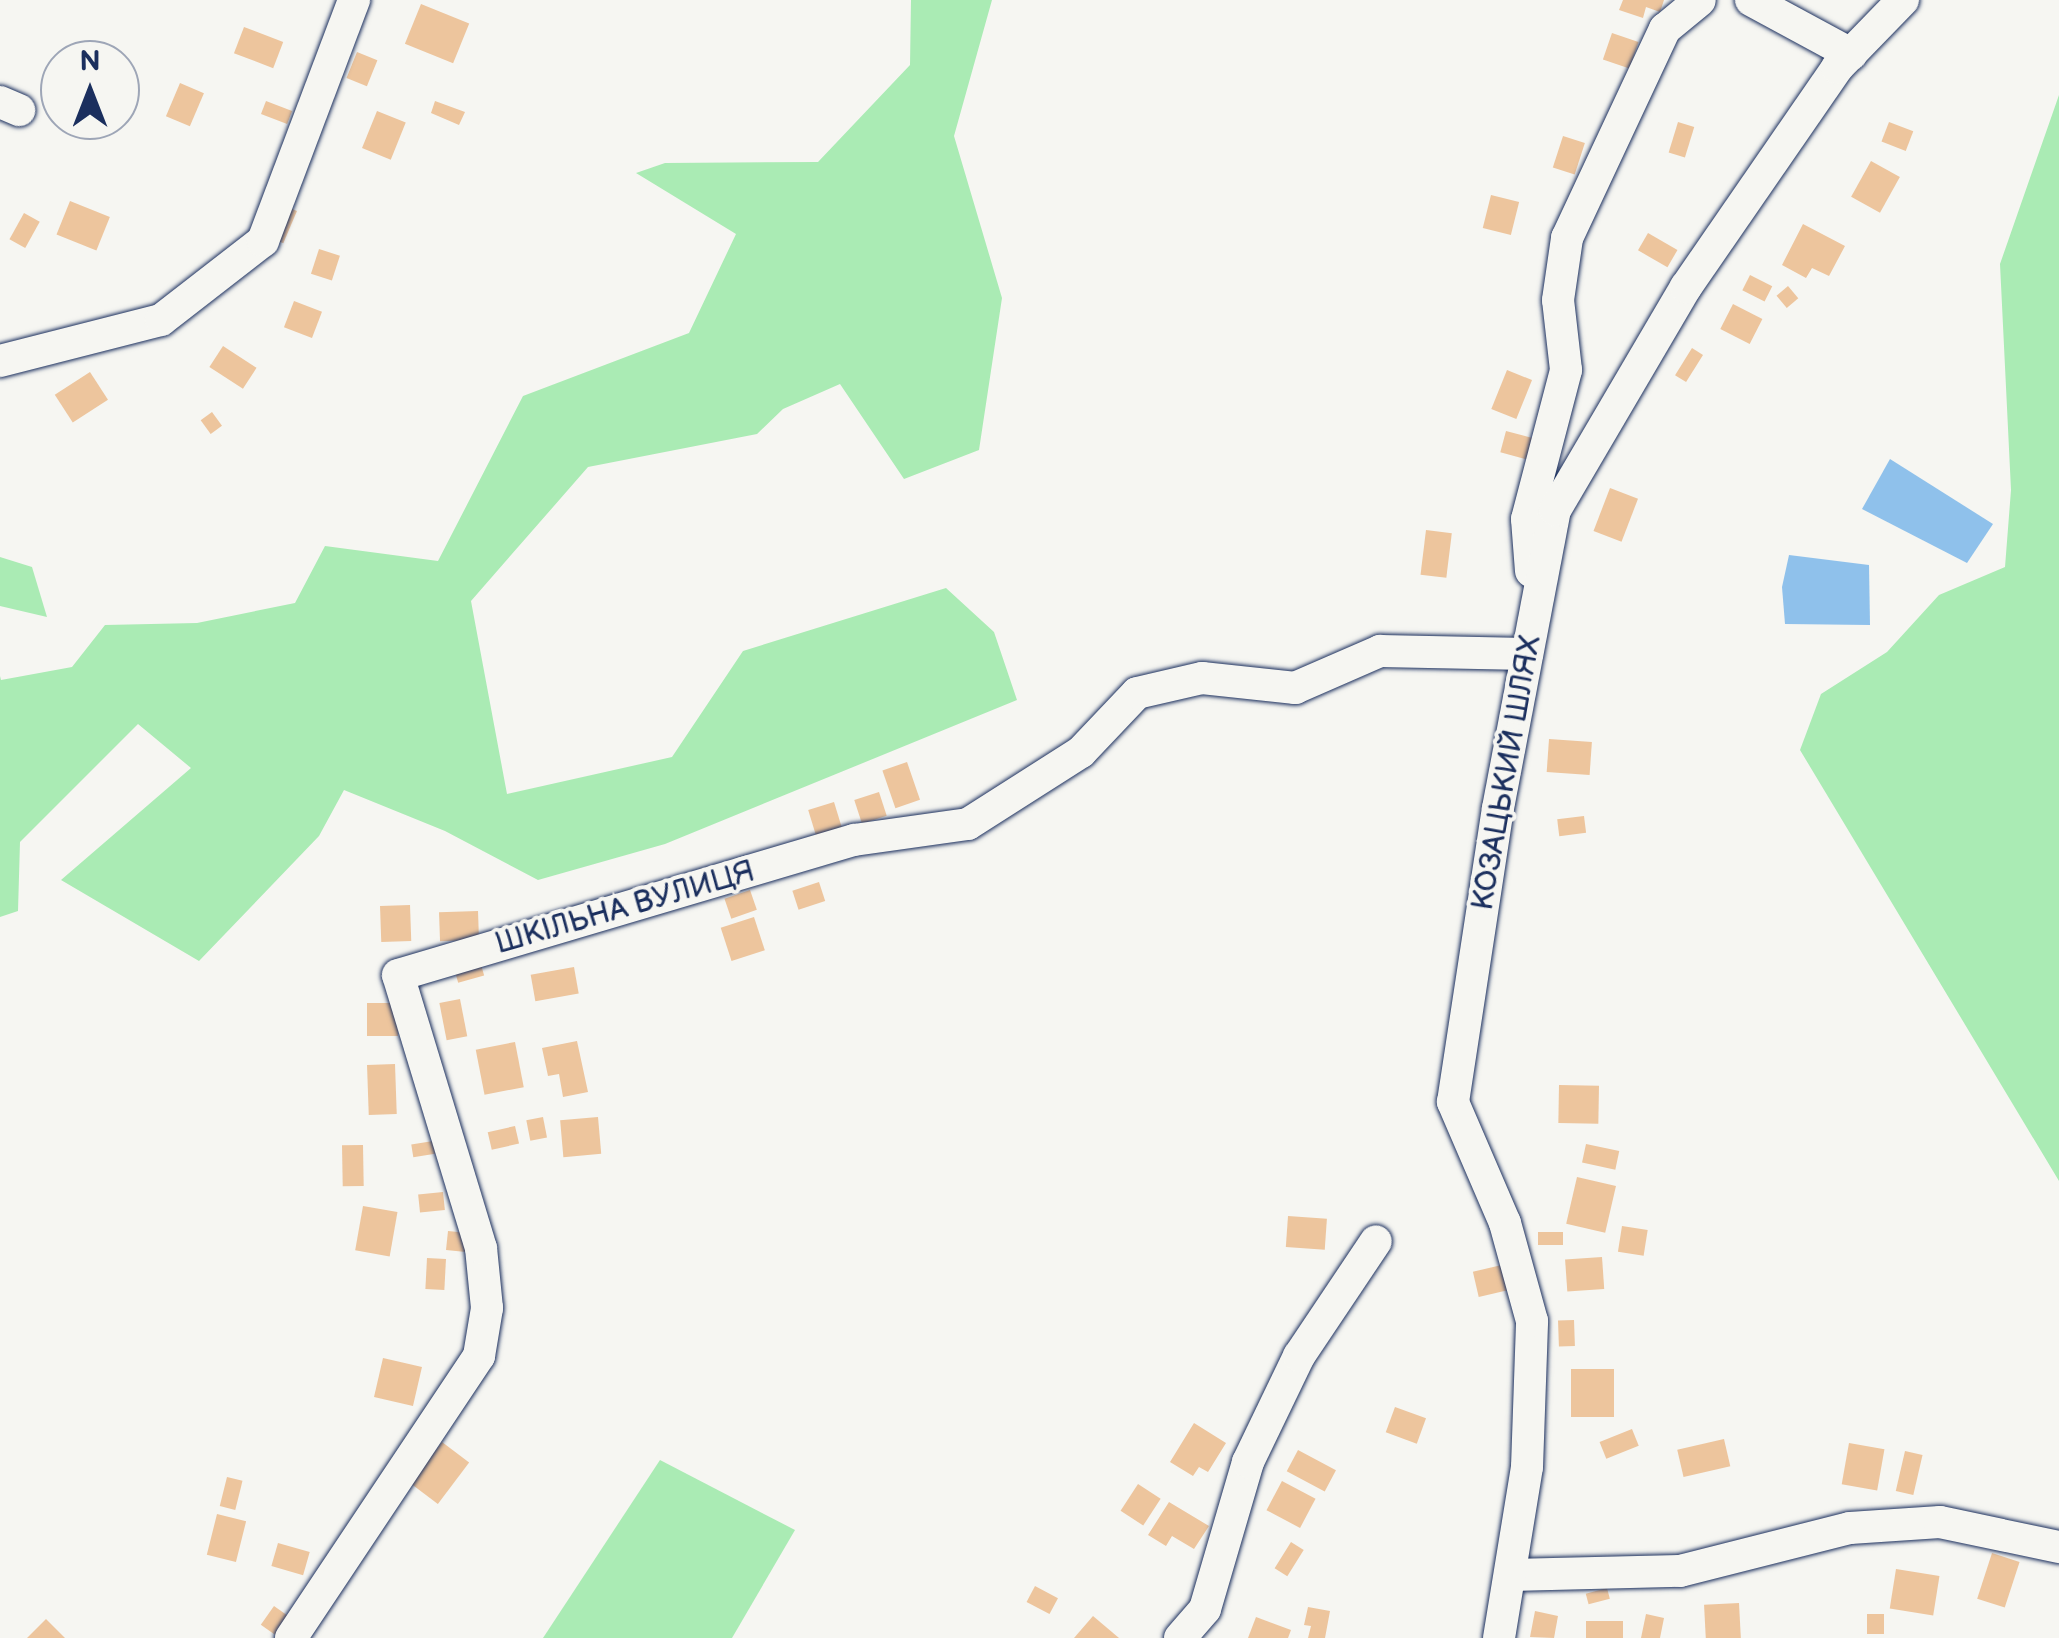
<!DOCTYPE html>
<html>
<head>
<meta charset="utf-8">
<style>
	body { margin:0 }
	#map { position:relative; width:2059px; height:1638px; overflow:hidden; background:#f6f6f2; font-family:"Balsamiq Sans",sans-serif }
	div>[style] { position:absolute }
	.green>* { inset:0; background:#aaebb4 }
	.water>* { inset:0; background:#8fc1eb }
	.building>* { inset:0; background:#edc59d; transform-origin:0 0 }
	.roads { filter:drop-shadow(0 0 2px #1b2f5e) drop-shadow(0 0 2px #1b2f5e) }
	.minor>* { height:32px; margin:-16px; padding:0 16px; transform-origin:16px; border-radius:16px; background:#f6f6f2 }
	span { translate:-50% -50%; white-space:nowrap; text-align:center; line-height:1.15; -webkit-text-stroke:8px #f6f6f2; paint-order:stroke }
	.street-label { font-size:30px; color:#1b2f5e }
	.north { position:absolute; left:40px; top:40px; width:100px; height:100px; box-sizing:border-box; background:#f6f6f2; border:2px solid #9ea6b7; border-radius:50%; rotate:0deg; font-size:28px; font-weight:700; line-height:40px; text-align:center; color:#1b2f5e }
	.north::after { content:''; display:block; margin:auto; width:35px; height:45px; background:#1b2f5e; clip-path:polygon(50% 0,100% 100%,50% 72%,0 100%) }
</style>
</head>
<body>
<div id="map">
	<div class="green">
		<i style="clip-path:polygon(911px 0,992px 0,954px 136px,1002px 298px,979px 450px,904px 479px,840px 384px,783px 409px,757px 434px,588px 467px,471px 601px,507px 794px,672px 757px,743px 651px,946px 588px,994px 632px,1017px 700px,665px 844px,538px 880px,445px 831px,344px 790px,319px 836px,199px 961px,61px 880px,191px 768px,138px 724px,20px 842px,18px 911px,0 917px,0 676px,1px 680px,72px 667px,105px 625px,197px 623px,295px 603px,325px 546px,438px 561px,523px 396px,689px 333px,736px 234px,636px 173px,665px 163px,818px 162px,910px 65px)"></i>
		<i style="clip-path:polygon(2059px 95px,2059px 1181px,1800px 750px,1821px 694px,1887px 652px,1939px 595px,2005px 567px,2011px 490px,2000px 264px)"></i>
		<i style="clip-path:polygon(0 557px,32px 567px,47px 617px,0 606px)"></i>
		<i style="clip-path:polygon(660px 1460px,795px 1530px,732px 1638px,543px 1638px)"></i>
	</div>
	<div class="water">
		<i style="clip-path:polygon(1890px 459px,1993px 524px,1967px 563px,1862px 509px)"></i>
		<i style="clip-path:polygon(1789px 555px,1869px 565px,1870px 625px,1785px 624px,1782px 587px)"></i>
	</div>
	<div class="building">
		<i style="clip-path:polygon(1623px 0,1664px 0,1660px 12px,1646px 7px,1643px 18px,1619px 10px)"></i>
		<i style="left:421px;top:4px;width:52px;height:43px;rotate:22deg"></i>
		<i style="left:244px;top:27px;width:42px;height:28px;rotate:21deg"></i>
		<i style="left:1612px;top:33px;width:28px;height:28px;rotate:19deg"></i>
		<i style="left:357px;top:52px;width:22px;height:28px;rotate:22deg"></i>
		<i style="left:180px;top:83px;width:26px;height:36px;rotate:23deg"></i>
		<i style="left:266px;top:101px;width:28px;height:14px;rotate:21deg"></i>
		<i style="clip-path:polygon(435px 101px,465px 112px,459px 125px,431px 113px)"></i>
		<i style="left:377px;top:111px;width:31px;height:40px;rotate:22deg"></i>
		<i style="left:1678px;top:122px;width:17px;height:32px;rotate:17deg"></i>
		<i style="left:1889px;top:122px;width:26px;height:21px;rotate:21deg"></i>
		<i style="left:1563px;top:136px;width:23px;height:33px;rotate:18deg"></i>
		<i style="left:1871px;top:161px;width:33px;height:41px;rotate:29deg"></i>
		<i style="left:1491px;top:195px;width:29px;height:34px;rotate:14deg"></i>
		<i style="left:70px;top:201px;width:43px;height:36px;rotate:22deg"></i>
		<i style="left:285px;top:206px;width:13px;height:35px;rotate:23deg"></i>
		<i style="left:24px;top:213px;width:18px;height:30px;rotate:29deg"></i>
		<i style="clip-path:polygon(1803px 224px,1845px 246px,1829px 276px,1812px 268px,1806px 278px,1782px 265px)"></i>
		<i style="left:1648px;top:233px;width:34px;height:20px;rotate:30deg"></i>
		<i style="left:319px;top:249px;width:22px;height:26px;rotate:18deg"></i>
		<i style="left:1750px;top:275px;width:25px;height:17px;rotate:27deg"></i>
		<i style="left:1788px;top:286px;width:16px;height:15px;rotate:50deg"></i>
		<i style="left:294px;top:301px;width:30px;height:28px;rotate:21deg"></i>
		<i style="left:1733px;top:304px;width:33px;height:28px;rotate:27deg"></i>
		<i style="left:223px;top:346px;width:40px;height:25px;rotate:33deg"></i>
		<i style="left:1692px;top:348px;width:13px;height:32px;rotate:32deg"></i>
		<i style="left:1507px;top:370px;width:27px;height:42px;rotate:22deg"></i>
		<i style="left:90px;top:372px;width:33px;height:42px;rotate:57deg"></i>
		<i style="left:212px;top:412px;width:17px;height:14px;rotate:54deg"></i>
		<i style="left:1506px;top:431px;width:31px;height:22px;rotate:15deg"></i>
		<i style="left:1610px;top:488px;width:30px;height:46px;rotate:21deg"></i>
		<i style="left:1426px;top:530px;width:26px;height:45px;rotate:7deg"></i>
		<i style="left:1549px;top:739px;width:43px;height:33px;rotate:4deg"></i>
		<i style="left:907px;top:762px;width:40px;height:26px;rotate:71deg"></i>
		<i style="left:879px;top:792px;width:25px;height:26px;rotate:72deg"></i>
		<i style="left:834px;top:802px;width:27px;height:27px;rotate:73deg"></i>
		<i style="left:1584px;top:816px;width:17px;height:27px;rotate:83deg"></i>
		<i style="left:819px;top:882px;width:20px;height:28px;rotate:72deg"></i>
		<i style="left:750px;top:890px;width:21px;height:27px;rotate:71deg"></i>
		<i style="left:410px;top:905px;width:36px;height:30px;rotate:88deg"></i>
		<i style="left:478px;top:911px;width:29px;height:39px;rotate:88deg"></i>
		<i style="left:754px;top:917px;width:35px;height:35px;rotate:72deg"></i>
		<i style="left:480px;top:961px;width:15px;height:27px;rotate:74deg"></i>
		<i style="left:574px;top:967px;width:27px;height:44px;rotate:80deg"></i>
		<i style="left:460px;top:999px;width:38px;height:21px;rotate:79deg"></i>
		<i style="left:398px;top:1003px;width:33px;height:31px;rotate:90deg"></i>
		<i style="clip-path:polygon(577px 1041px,588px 1092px,563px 1097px,559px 1074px,548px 1076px,542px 1048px)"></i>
		<i style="left:515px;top:1042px;width:46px;height:40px;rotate:79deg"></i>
		<i style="left:395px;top:1064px;width:50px;height:28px;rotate:88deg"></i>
		<i style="left:1559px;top:1085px;width:40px;height:38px;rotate:1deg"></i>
		<i style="left:543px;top:1117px;width:21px;height:17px;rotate:79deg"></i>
		<i style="left:598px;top:1117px;width:37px;height:38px;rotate:85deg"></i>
		<i style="left:515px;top:1126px;width:18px;height:28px;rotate:77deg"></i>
		<i style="left:433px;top:1141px;width:13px;height:22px;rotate:81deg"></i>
		<i style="left:1586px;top:1144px;width:34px;height:19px;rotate:12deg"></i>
		<i style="left:363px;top:1145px;width:41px;height:21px;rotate:89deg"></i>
		<i style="left:1577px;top:1177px;width:40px;height:48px;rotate:13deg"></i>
		<i style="left:443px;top:1192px;width:18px;height:25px;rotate:84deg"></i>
		<i style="left:363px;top:1206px;width:35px;height:45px;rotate:10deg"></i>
		<i style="left:1288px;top:1216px;width:39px;height:31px;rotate:4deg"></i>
		<i style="left:1622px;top:1226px;width:26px;height:26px;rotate:9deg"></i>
		<i style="left:448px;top:1231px;width:20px;height:19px;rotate:6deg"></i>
		<i style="left:1538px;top:1232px;width:25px;height:13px"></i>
		<i style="left:1602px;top:1257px;width:32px;height:37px;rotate:86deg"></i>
		<i style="left:427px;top:1258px;width:19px;height:31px;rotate:3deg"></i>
		<i style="left:1506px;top:1264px;width:26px;height:34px;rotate:77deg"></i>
		<i style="left:1574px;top:1320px;width:26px;height:16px;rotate:88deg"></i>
		<i style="left:383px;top:1358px;width:40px;height:40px;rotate:13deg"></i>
		<i style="left:1571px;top:1369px;width:43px;height:48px"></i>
		<i style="left:1395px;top:1407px;width:33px;height:27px;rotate:20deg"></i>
		<i style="clip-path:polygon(1194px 1423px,1226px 1443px,1208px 1472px,1199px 1467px,1193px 1476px,1170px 1462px)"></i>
		<i style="left:1632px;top:1429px;width:18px;height:35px;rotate:68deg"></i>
		<i style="left:1724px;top:1439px;width:28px;height:48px;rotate:77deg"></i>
		<i style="left:442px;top:1442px;width:34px;height:52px;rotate:37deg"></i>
		<i style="left:1849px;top:1443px;width:36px;height:42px;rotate:10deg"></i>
		<i style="left:1298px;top:1450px;width:43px;height:24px;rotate:28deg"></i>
		<i style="left:1905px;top:1451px;width:18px;height:41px;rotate:13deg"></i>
		<i style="left:227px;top:1477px;width:16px;height:30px;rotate:14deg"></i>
		<i style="left:1282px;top:1481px;width:38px;height:33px;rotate:28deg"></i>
		<i style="left:1138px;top:1484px;width:27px;height:32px;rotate:33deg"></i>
		<i style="clip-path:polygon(1169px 1502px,1209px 1526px,1194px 1549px,1172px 1536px,1166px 1546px,1148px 1535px)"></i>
		<i style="left:217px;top:1514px;width:30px;height:42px;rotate:14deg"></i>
		<i style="left:1291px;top:1542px;width:15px;height:31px;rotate:32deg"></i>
		<i style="left:278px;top:1543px;width:33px;height:24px;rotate:16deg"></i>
		<i style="left:1992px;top:1553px;width:29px;height:48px;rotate:18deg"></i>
		<i style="left:1896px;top:1569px;width:44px;height:40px;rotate:9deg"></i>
		<i style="left:1035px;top:1586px;width:26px;height:18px;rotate:28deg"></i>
		<i style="left:1607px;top:1588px;width:11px;height:22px;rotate:75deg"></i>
		<i style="left:1739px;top:1603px;width:35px;height:35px;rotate:87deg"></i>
		<i style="left:274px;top:1606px;width:19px;height:23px;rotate:35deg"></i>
		<i style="clip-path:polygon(1308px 1607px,1330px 1611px,1325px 1638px,1308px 1638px,1311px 1626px,1304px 1625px)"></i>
		<i style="clip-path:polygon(1535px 1611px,1558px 1616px,1554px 1638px,1530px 1637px)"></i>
		<i style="clip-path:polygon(1646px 1614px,1664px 1618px,1660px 1638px,1641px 1638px)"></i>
		<i style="left:1867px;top:1614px;width:17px;height:20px"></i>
		<i style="clip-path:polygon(1093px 1616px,1119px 1638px,1074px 1638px)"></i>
		<i style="clip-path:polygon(1256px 1617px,1291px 1630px,1288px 1638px,1248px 1638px)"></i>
		<i style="clip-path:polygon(46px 1619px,65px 1638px,27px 1638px)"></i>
		<i style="left:1623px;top:1621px;width:17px;height:37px;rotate:90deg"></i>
	</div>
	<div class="roads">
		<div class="minor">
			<i style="left:1751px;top:0;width:114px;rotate:28.4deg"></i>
			<i style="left:0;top:102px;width:21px;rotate:23deg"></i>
			<i style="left:0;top:361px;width:166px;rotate:-14.3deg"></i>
			<i style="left:161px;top:320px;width:129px;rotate:-37.8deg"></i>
			<i style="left:263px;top:241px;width:258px;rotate:-69.3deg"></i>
			<i style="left:1531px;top:571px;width:52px;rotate:-94.4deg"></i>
			<i style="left:1527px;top:519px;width:154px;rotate:-75.3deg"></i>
			<i style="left:1566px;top:370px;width:70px;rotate:-96.5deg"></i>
			<i style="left:1558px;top:300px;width:63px;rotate:-81.7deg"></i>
			<i style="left:1567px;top:238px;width:231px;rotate:-64.9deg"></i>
			<i style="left:1665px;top:29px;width:45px;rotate:-39.6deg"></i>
			<i style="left:1511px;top:1575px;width:169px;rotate:-1.4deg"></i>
			<i style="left:1680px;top:1571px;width:175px;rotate:-14.2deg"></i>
			<i style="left:1850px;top:1528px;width:90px;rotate:-3.8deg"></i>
			<i style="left:1940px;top:1522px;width:122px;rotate:11.9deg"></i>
			<i style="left:291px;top:1638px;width:339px;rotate:-56.3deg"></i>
			<i style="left:479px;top:1356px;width:49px;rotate:-80.5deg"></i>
			<i style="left:487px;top:1308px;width:60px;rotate:-95.7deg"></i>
			<i style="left:481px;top:1248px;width:285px;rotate:-106.9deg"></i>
			<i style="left:398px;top:975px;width:476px;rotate:-16.5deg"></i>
			<i style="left:854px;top:840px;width:115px;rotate:-8deg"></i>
			<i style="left:968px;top:824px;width:134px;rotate:-32.5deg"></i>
			<i style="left:1081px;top:752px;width:81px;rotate:-46.5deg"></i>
			<i style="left:1137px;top:693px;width:67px;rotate:-13deg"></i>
			<i style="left:1202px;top:678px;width:94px;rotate:6.1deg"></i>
			<i style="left:1295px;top:688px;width:93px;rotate:-23.5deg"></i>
			<i style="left:1380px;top:651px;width:147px;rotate:1.2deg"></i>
			<i style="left:1180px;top:1638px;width:38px;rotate:-49deg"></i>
			<i style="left:1205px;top:1609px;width:153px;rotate:-73.7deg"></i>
			<i style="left:1248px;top:1462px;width:118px;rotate:-64.3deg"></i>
			<i style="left:1299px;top:1356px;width:138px;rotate:-56.2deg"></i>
			<i style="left:1499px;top:1638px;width:173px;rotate:-80.7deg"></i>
			<i style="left:1527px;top:1467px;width:146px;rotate:-88deg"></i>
			<i style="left:1532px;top:1321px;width:102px;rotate:-105.4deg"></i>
			<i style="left:1505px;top:1223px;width:132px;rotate:-113.3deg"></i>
			<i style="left:1453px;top:1102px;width:297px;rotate:-81.3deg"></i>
			<i style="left:1498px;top:808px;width:303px;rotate:-79.2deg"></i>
			<i style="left:1555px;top:510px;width:259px;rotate:-59.6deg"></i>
			<i style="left:1686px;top:287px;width:266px;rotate:-55.4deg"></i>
			<i style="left:1837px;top:68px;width:95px;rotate:-45.9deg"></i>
		</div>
	</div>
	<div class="street-label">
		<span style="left:1507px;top:773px;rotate:-80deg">КОЗАЦЬКИЙ ШЛЯХ</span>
		<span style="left:625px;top:908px;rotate:-16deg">ШКІЛЬНА ВУЛИЦЯ</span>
	</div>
	<div class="north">N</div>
</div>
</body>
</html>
